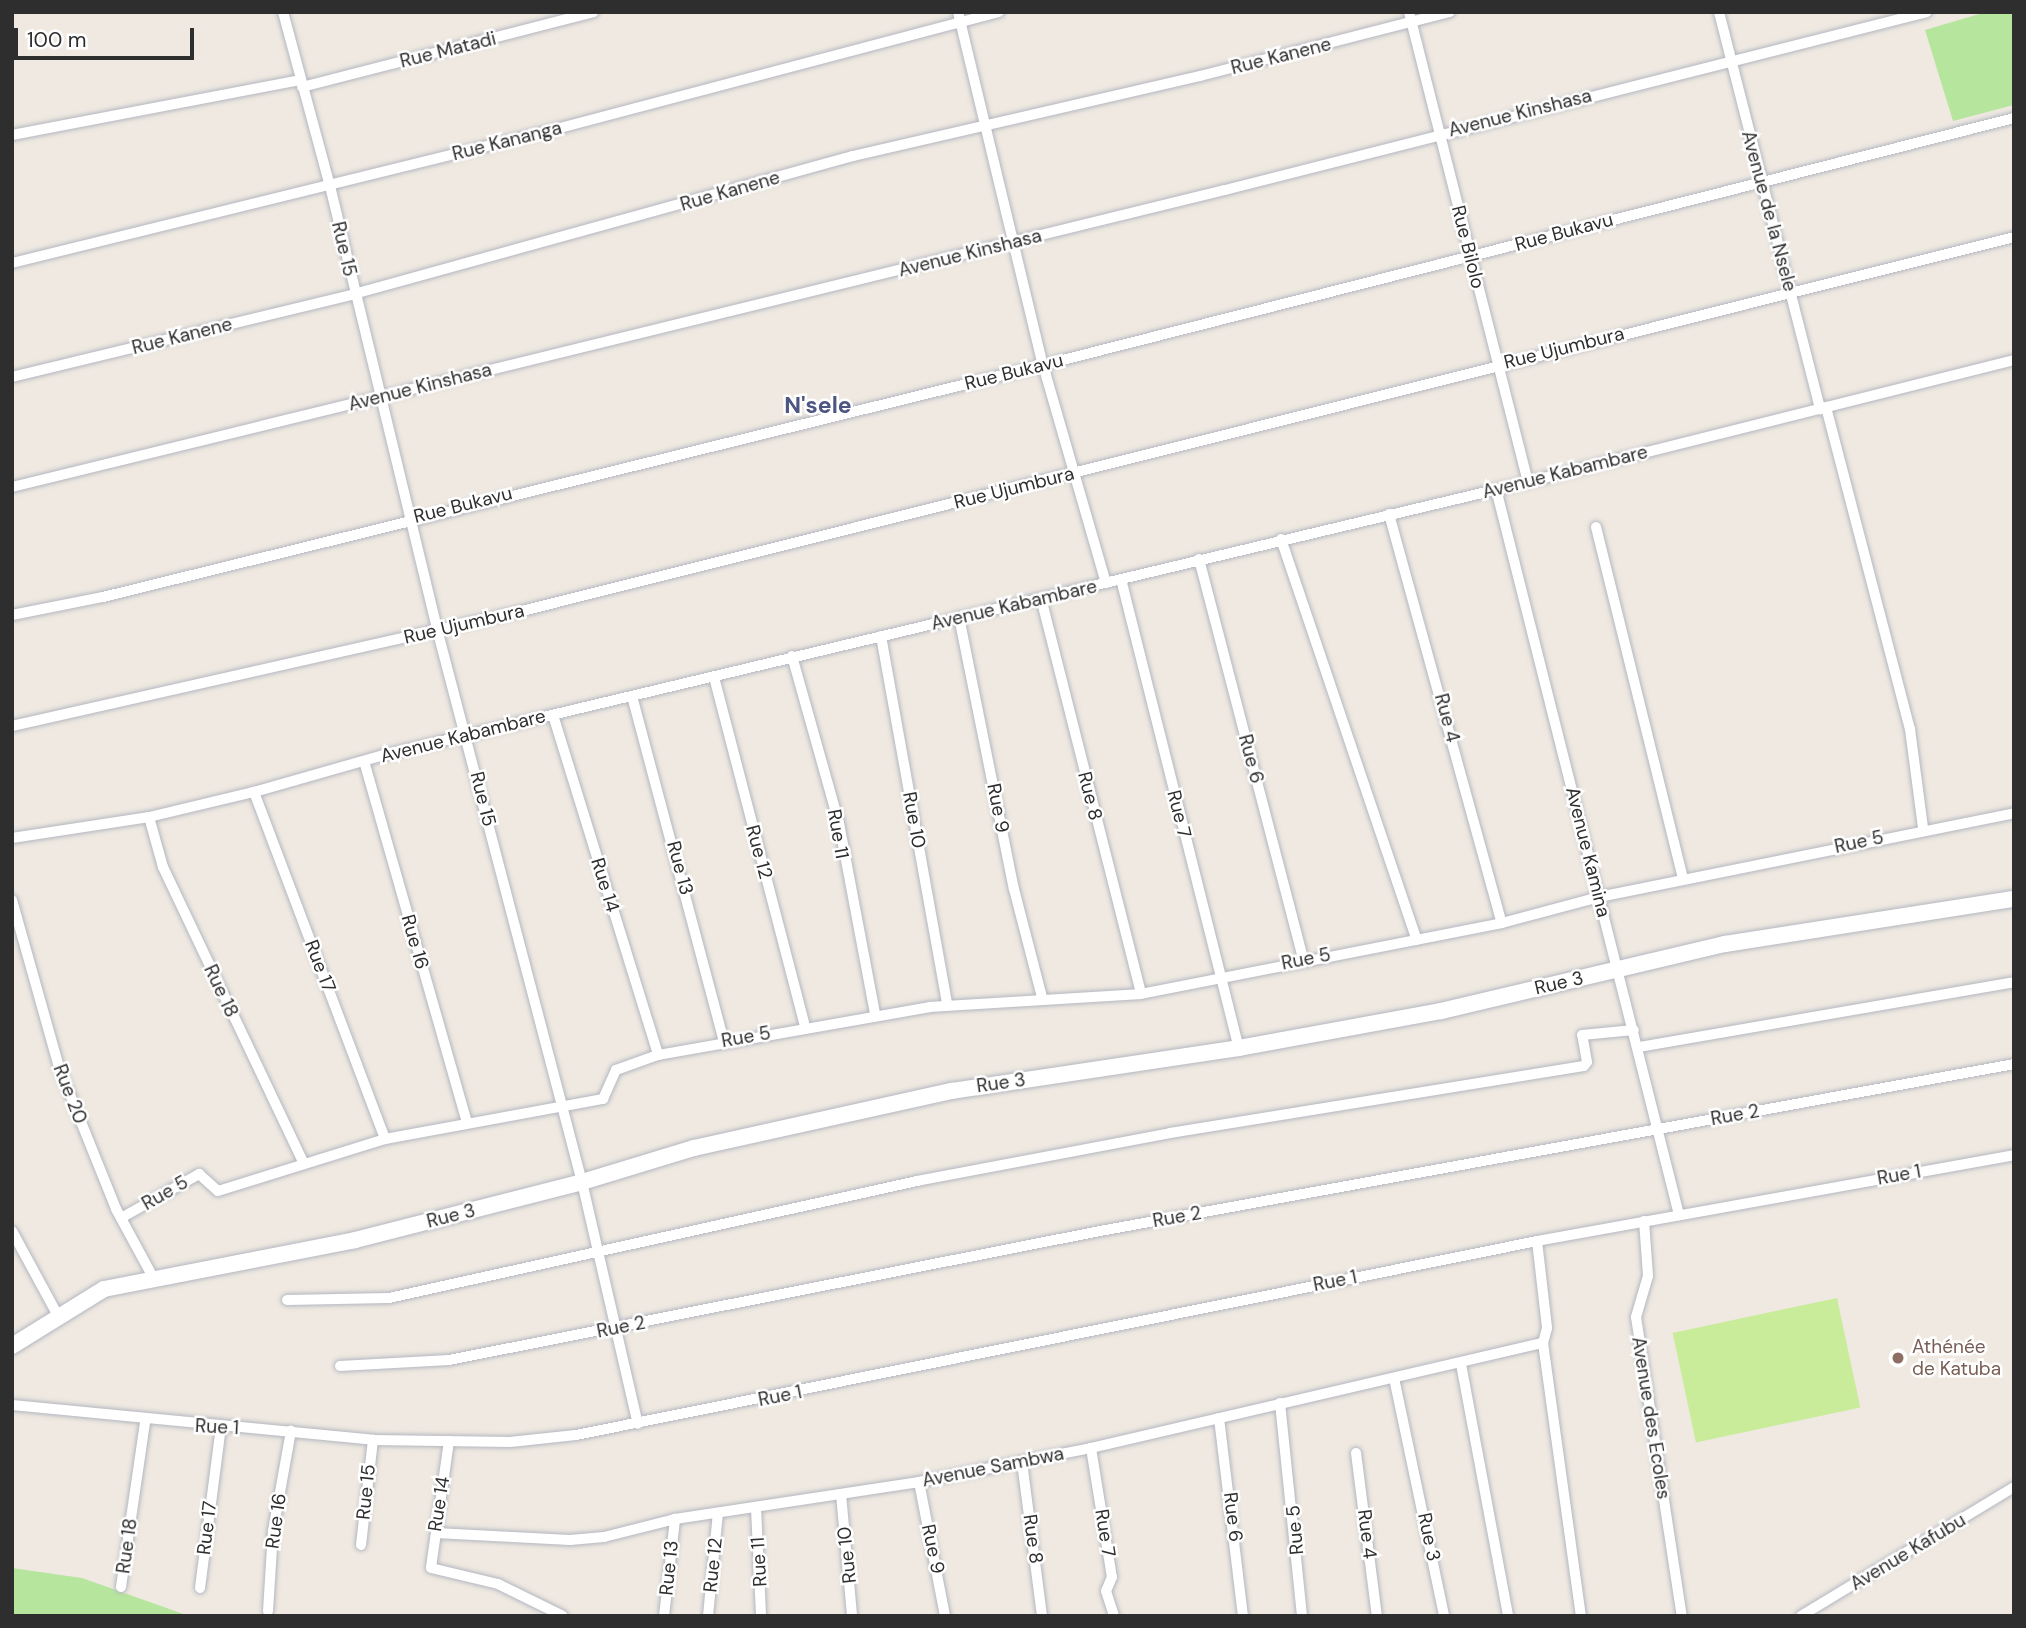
<!DOCTYPE html>
<html>
<head>
<meta charset="utf-8">
<style>
	body { margin:0 }
	#map { position:relative; width:2026px; height:1628px; overflow:hidden; background:#efe9e1; font-family:"DM Sans",sans-serif }
	div>[style] { position:absolute }
	.green>* { inset:0; background:#b6e59e }
	.pitch>* { inset:0; background:#c9ec9a; transform-origin:0 0 }
	.roads { filter:drop-shadow(0 0 2px #b4b7c1) drop-shadow(0 0 2px #b4b7c1) }
	.street>* { height:10px; margin:-5px; padding:0 5px; transform-origin:5px; border-radius:5px; background:#fff }
	.secondary>* { height:16px; margin:-8px; padding:0 8px; transform-origin:8px; border-radius:8px; background:#fff }
	.dots>* { width:19px; height:19px; translate:-50% -50%; box-sizing:border-box; border:4px solid #fff; border-radius:50% }
	span { translate:-50% -50%; white-space:nowrap; text-align:center; line-height:1.15; -webkit-text-stroke:5px #fff; paint-order:stroke }
	.street-label { font-size:19px; color:#2e2e2e }
	.education-label { font-size:19px; color:#785e54 }
	.left { translate:0 -50%; text-align:left }
	.quarter-label { font-size:23px; color:#4d5680; font-weight:700 }
	.frame { position:absolute; inset:0; border:14px solid #2e2e2e; pointer-events:none }
	.scale { position:absolute; left:14px; top:28px; width:180px; height:32px; box-sizing:border-box; border:4px solid #2e2e2e; border-top:0; padding-left:9px; font-size:21px; line-height:24px; white-space:nowrap; color:#2e2e2e; -webkit-text-stroke:5px #fff; paint-order:stroke }
</style>
</head>
<body>
<div id="map">
	<div class="green">
		<i style="clip-path:polygon(1986px 12px,2014px 12px,2014px 105px,1953px 121px,1925px 30px)"></i>
		<i style="clip-path:polygon(12px 1568px,82px 1578px,189px 1616px,12px 1616px)"></i>
	</div>
	<div class="pitch">
		<i style="left:1837px;top:1298px;width:112px;height:168px;rotate:78deg"></i>
	</div>
	<div class="roads">
		<div class="street">
			<i style="left:283px;top:12px;width:180px;rotate:74.9deg"></i>
			<i style="left:330px;top:186px;width:456px;rotate:76.4deg"></i>
			<i style="left:437px;top:629px;width:572px;rotate:75.31deg"></i>
			<i style="left:582px;top:1182px;width:248px;rotate:77deg"></i>
			<i style="left:958px;top:12px;width:363px;rotate:76.5deg"></i>
			<i style="left:1043px;top:365px;width:227px;rotate:73.9deg"></i>
			<i style="left:1409px;top:12px;width:485px;rotate:75.8deg"></i>
			<i style="left:1719px;top:12px;width:410px;rotate:75.7deg"></i>
			<i style="left:302px;top:87px;width:301px;rotate:-14.4deg"></i>
			<i style="left:12px;top:135px;width:293px;rotate:-10.8deg"></i>
			<i style="left:12px;top:263px;width:564px;rotate:-13.84deg"></i>
			<i style="left:560px;top:128px;width:454px;rotate:-14.8deg"></i>
			<i style="left:12px;top:377px;width:352px;rotate:-13.6deg"></i>
			<i style="left:354px;top:294px;width:518px;rotate:-15.46deg"></i>
			<i style="left:853px;top:156px;width:356px;rotate:-13deg"></i>
			<i style="left:1200px;top:76px;width:258px;rotate:-14.4deg"></i>
			<i style="left:1826px;top:407px;width:333px;rotate:75.4deg"></i>
			<i style="left:1910px;top:729px;width:100px;rotate:82.5deg"></i>
			<i style="left:12px;top:487px;width:1249px;rotate:-13.76deg"></i>
			<i style="left:1225px;top:190px;width:724px;rotate:-14.23deg"></i>
			<i style="left:1496px;top:489px;width:749px;rotate:75.85deg"></i>
			<i style="left:1389px;top:514px;width:424px;rotate:74.6deg"></i>
			<i style="left:1596px;top:527px;width:363px;rotate:76.1deg"></i>
			<i style="left:1281px;top:539px;width:423px;rotate:71.3deg"></i>
			<i style="left:1199px;top:559px;width:413px;rotate:75.4deg"></i>
			<i style="left:1121px;top:579px;width:484px;rotate:75.9deg"></i>
			<i style="left:1041px;top:598px;width:408px;rotate:75.8deg"></i>
			<i style="left:12px;top:615px;width:93px;rotate:-11.2deg"></i>
			<i style="left:103px;top:597px;width:968px;rotate:-13.86deg"></i>
			<i style="left:1043px;top:365px;width:1002px;rotate:-14.27deg"></i>
			<i style="left:959px;top:617px;width:278px;rotate:78.6deg"></i>
			<i style="left:1014px;top:889px;width:112px;rotate:75.5deg"></i>
			<i style="left:881px;top:636px;width:374px;rotate:79.8deg"></i>
			<i style="left:792px;top:656px;width:173px;rotate:74.3deg"></i>
			<i style="left:839px;top:823px;width:194px;rotate:79.3deg"></i>
			<i style="left:714px;top:677px;width:362px;rotate:75.4deg"></i>
			<i style="left:632px;top:696px;width:357px;rotate:75.1deg"></i>
			<i style="left:553px;top:715px;width:356px;rotate:72.8deg"></i>
			<i style="left:12px;top:726px;width:523px;rotate:-12.71deg"></i>
			<i style="left:522px;top:611px;width:1538px;rotate:-14.07deg"></i>
			<i style="left:364px;top:761px;width:376px;rotate:74.1deg"></i>
			<i style="left:254px;top:792px;width:371px;rotate:69.3deg"></i>
			<i style="left:149px;top:817px;width:52px;rotate:74.4deg"></i>
			<i style="left:163px;top:867px;width:327px;rotate:64.6deg"></i>
			<i style="left:12px;top:838px;width:139px;rotate:-8.7deg"></i>
			<i style="left:149px;top:817px;width:108px;rotate:-13.4deg"></i>
			<i style="left:254px;top:792px;width:135px;rotate:-15.9deg"></i>
			<i style="left:384px;top:755px;width:1176px;rotate:-13.42deg"></i>
			<i style="left:1528px;top:482px;width:501px;rotate:-14.09deg"></i>
			<i style="left:12px;top:900px;width:173px;rotate:74.3deg"></i>
			<i style="left:59px;top:1067px;width:153px;rotate:68.1deg"></i>
			<i style="left:116px;top:1209px;width:80px;rotate:61.5deg"></i>
			<i style="left:1639px;top:1047px;width:381px;rotate:-9.8deg"></i>
			<i style="left:121px;top:1218px;width:90px;rotate:-29.4deg"></i>
			<i style="left:199px;top:1174px;width:25px;rotate:42deg"></i>
			<i style="left:218px;top:1191px;width:175px;rotate:-17.3deg"></i>
			<i style="left:385px;top:1139px;width:222px;rotate:-10.4deg"></i>
			<i style="left:603px;top:1099px;width:32px;rotate:-66deg"></i>
			<i style="left:616px;top:1070px;width:45px;rotate:-19.7deg"></i>
			<i style="left:658px;top:1055px;width:276px;rotate:-10deg"></i>
			<i style="left:930px;top:1007px;width:211px;rotate:-3.5deg"></i>
			<i style="left:1141px;top:994px;width:368px;rotate:-11.1deg"></i>
			<i style="left:1502px;top:923px;width:100px;rotate:-15deg"></i>
			<i style="left:1599px;top:897px;width:423px;rotate:-11.4deg"></i>
			<i style="left:1644px;top:1221px;width:55px;rotate:85.8deg"></i>
			<i style="left:1648px;top:1276px;width:43px;rotate:106.3deg"></i>
			<i style="left:1636px;top:1317px;width:303px;rotate:81.3deg"></i>
			<i style="left:12px;top:1231px;width:94px;rotate:61.5deg"></i>
			<i style="left:1537px;top:1241px;width:88px;rotate:83.4deg"></i>
			<i style="left:1547px;top:1328px;width:16px;rotate:105deg"></i>
			<i style="left:1543px;top:1343px;width:276px;rotate:82.1deg"></i>
			<i style="left:287px;top:1300px;width:102px;rotate:-1.1deg"></i>
			<i style="left:389px;top:1298px;width:541px;rotate:-12.49deg"></i>
			<i style="left:917px;top:1181px;width:258px;rotate:-10.7deg"></i>
			<i style="left:1170px;top:1133px;width:419px;rotate:-9.2deg"></i>
			<i style="left:1584px;top:1066px;width:5px;rotate:-53deg"></i>
			<i style="left:1587px;top:1062px;width:27px;rotate:-100deg"></i>
			<i style="left:1582px;top:1035px;width:52px;rotate:-5.5deg"></i>
			<i style="left:1461px;top:1364px;width:256px;rotate:79.4deg"></i>
			<i style="left:340px;top:1366px;width:109px;rotate:-3.2deg"></i>
			<i style="left:449px;top:1360px;width:664px;rotate:-11.21deg"></i>
			<i style="left:1100px;top:1231px;width:929px;rotate:-10.35deg"></i>
			<i style="left:1394px;top:1378px;width:243px;rotate:78.1deg"></i>
			<i style="left:1280px;top:1403px;width:214px;rotate:84.1deg"></i>
			<i style="left:12px;top:1405px;width:363px;rotate:5.5deg"></i>
			<i style="left:373px;top:1440px;width:137px;rotate:0.8deg"></i>
			<i style="left:510px;top:1442px;width:66px;rotate:-6.1deg"></i>
			<i style="left:576px;top:1435px;width:980px;rotate:-11.41deg"></i>
			<i style="left:1537px;top:1241px;width:485px;rotate:-10.2deg"></i>
			<i style="left:1219px;top:1418px;width:199px;rotate:83.1deg"></i>
			<i style="left:449px;top:1441px;width:128px;rotate:98.1deg"></i>
			<i style="left:431px;top:1568px;width:69px;rotate:13.4deg"></i>
			<i style="left:498px;top:1584px;width:72px;rotate:26.2deg"></i>
			<i style="left:1091px;top:1448px;width:131px;rotate:80.8deg"></i>
			<i style="left:1112px;top:1577px;width:15px;rotate:113deg"></i>
			<i style="left:1106px;top:1591px;width:26px;rotate:72deg"></i>
			<i style="left:1356px;top:1453px;width:164px;rotate:82.7deg"></i>
			<i style="left:1022px;top:1462px;width:155px;rotate:82.6deg"></i>
			<i style="left:919px;top:1482px;width:136px;rotate:79deg"></i>
			<i style="left:841px;top:1494px;width:122px;rotate:84.8deg"></i>
			<i style="left:756px;top:1508px;width:108px;rotate:87.3deg"></i>
			<i style="left:436px;top:1533px;width:134px;rotate:3deg"></i>
			<i style="left:570px;top:1540px;width:34px;rotate:-5deg"></i>
			<i style="left:604px;top:1537px;width:73px;rotate:-14.2deg"></i>
			<i style="left:675px;top:1519px;width:247px;rotate:-8.6deg"></i>
			<i style="left:919px;top:1482px;width:175px;rotate:-11.2deg"></i>
			<i style="left:1091px;top:1448px;width:464px;rotate:-13.1deg"></i>
			<i style="left:361px;top:1545px;width:106px;rotate:-83.5deg"></i>
			<i style="left:121px;top:1587px;width:167px;rotate:-81.7deg"></i>
			<i style="left:200px;top:1588px;width:162px;rotate:-82.6deg"></i>
			<i style="left:268px;top:1611px;width:80px;rotate:-86.4deg"></i>
			<i style="left:273px;top:1531px;width:102px;rotate:-79.8deg"></i>
			<i style="left:664px;top:1616px;width:98px;rotate:-83.5deg"></i>
			<i style="left:708px;top:1616px;width:103px;rotate:-84.5deg"></i>
			<i style="left:1801px;top:1616px;width:249px;rotate:-31.2deg"></i>
		</div>
		<div class="secondary">
			<i style="left:12px;top:1346px;width:108px;rotate:-31.8deg"></i>
			<i style="left:104px;top:1289px;width:256px;rotate:-11deg"></i>
			<i style="left:355px;top:1240px;width:234px;rotate:-14.3deg"></i>
			<i style="left:582px;top:1182px;width:117px;rotate:-16.9deg"></i>
			<i style="left:694px;top:1148px;width:264px;rotate:-12.5deg"></i>
			<i style="left:952px;top:1091px;width:290px;rotate:-8.5deg"></i>
			<i style="left:1239px;top:1048px;width:205px;rotate:-10.4deg"></i>
			<i style="left:1441px;top:1011px;width:292px;rotate:-13.3deg"></i>
			<i style="left:1725px;top:944px;width:292px;rotate:-8.9deg"></i>
		</div>
	</div>
	<div class="dots">
		<i style="left:1898px;top:1358px;background:#8d6e63"></i>
	</div>
	<div class="street-label">
		<span style="left:448px;top:50px;rotate:-14deg">Rue Matadi</span>
		<span style="left:1281px;top:56px;rotate:-14deg">Rue Kanene</span>
		<span style="left:1520px;top:113px;rotate:-14deg">Avenue Kinshasa</span>
		<span style="left:507px;top:141px;rotate:-14deg">Rue Kananga</span>
		<span style="left:730px;top:191px;rotate:-16deg">Rue Kanene</span>
		<span style="left:1769px;top:211px;rotate:75deg">Avenue de la Nsele</span>
		<span style="left:1564px;top:232px;rotate:-15deg">Rue Bukavu</span>
		<span style="left:1468px;top:247px;rotate:76deg">Rue Bilolo</span>
		<span style="left:344px;top:249px;rotate:77deg">Rue 15</span>
		<span style="left:970px;top:253px;rotate:-14deg">Avenue Kinshasa</span>
		<span style="left:182px;top:336px;rotate:-14deg">Rue Kanene</span>
		<span style="left:1564px;top:348px;rotate:-14deg">Rue Ujumbura</span>
		<span style="left:1014px;top:372px;rotate:-14deg">Rue Bukavu</span>
		<span style="left:420px;top:387px;rotate:-14deg">Avenue Kinshasa</span>
		<span style="left:1565px;top:472px;rotate:-14deg">Avenue Kabambare</span>
		<span style="left:1014px;top:488px;rotate:-14deg">Rue Ujumbura</span>
		<span style="left:463px;top:505px;rotate:-14deg">Rue Bukavu</span>
		<span style="left:1014px;top:605px;rotate:-13deg">Avenue Kabambare</span>
		<span style="left:464px;top:624px;rotate:-13deg">Rue Ujumbura</span>
		<span style="left:1447px;top:718px;rotate:75deg">Rue 4</span>
		<span style="left:463px;top:736px;rotate:-14deg">Avenue Kabambare</span>
		<span style="left:1251px;top:759px;rotate:75deg">Rue 6</span>
		<span style="left:1090px;top:796px;rotate:76deg">Rue 8</span>
		<span style="left:483px;top:799px;rotate:76deg">Rue 15</span>
		<span style="left:998px;top:808px;rotate:79deg">Rue 9</span>
		<span style="left:1179px;top:814px;rotate:76deg">Rue 7</span>
		<span style="left:914px;top:820px;rotate:80deg">Rue 10</span>
		<span style="left:838px;top:834px;rotate:80deg">Rue 11</span>
		<span style="left:1859px;top:842px;rotate:-12deg">Rue 5</span>
		<span style="left:759px;top:852px;rotate:75deg">Rue 12</span>
		<span style="left:1588px;top:852px;rotate:76deg">Avenue Kamina</span>
		<span style="left:680px;top:868px;rotate:75deg">Rue 13</span>
		<span style="left:605px;top:885px;rotate:73deg">Rue 14</span>
		<span style="left:415px;top:942px;rotate:74deg">Rue 16</span>
		<span style="left:1306px;top:959px;rotate:-11deg">Rue 5</span>
		<span style="left:320px;top:966px;rotate:69deg">Rue 17</span>
		<span style="left:1559px;top:983px;rotate:-13deg">Rue 3</span>
		<span style="left:221px;top:991px;rotate:65deg">Rue 18</span>
		<span style="left:746px;top:1037px;rotate:-10deg">Rue 5</span>
		<span style="left:1001px;top:1083px;rotate:-8deg">Rue 3</span>
		<span style="left:70px;top:1094px;rotate:69deg">Rue 20</span>
		<span style="left:1735px;top:1115px;rotate:-10deg">Rue 2</span>
		<span style="left:1899px;top:1175px;rotate:-10deg">Rue 1</span>
		<span style="left:165px;top:1193px;rotate:-30deg">Rue 5</span>
		<span style="left:451px;top:1216px;rotate:-14deg">Rue 3</span>
		<span style="left:1177px;top:1217px;rotate:-10deg">Rue 2</span>
		<span style="left:1335px;top:1281px;rotate:-11deg">Rue 1</span>
		<span style="left:621px;top:1327px;rotate:-11deg">Rue 2</span>
		<span style="left:780px;top:1396px;rotate:-11deg">Rue 1</span>
		<span style="left:1651px;top:1418px;rotate:81deg">Avenue des Ecoles</span>
		<span style="left:217px;top:1427px;rotate:3deg">Rue 1</span>
		<span style="left:993px;top:1467px;rotate:-11deg">Avenue Sambwa</span>
		<span style="left:366px;top:1492px;rotate:-84deg">Rue 15</span>
		<span style="left:439px;top:1504px;rotate:-81deg">Rue 14</span>
		<span style="left:1233px;top:1517px;rotate:83deg">Rue 6</span>
		<span style="left:276px;top:1521px;rotate:-82deg">Rue 16</span>
		<span style="left:207px;top:1528px;rotate:-83deg">Rue 17</span>
		<span style="left:1295px;top:1530px;rotate:-95deg">Rue 5</span>
		<span style="left:1105px;top:1533px;rotate:81deg">Rue 7</span>
		<span style="left:1367px;top:1534px;rotate:83deg">Rue 4</span>
		<span style="left:1429px;top:1537px;rotate:78deg">Rue 3</span>
		<span style="left:1033px;top:1539px;rotate:82deg">Rue 8</span>
		<span style="left:127px;top:1546px;rotate:-82deg">Rue 18</span>
		<span style="left:933px;top:1549px;rotate:78deg">Rue 9</span>
		<span style="left:1908px;top:1552px;rotate:-31deg">Avenue Kafubu</span>
		<span style="left:847px;top:1555px;rotate:-96deg">Rue 10</span>
		<span style="left:759px;top:1562px;rotate:-93deg">Rue 11</span>
		<span style="left:713px;top:1565px;rotate:-84deg">Rue 12</span>
		<span style="left:669px;top:1568px;rotate:-84deg">Rue 13</span>
	</div>
	<div class="education-label">
		<span class="left" style="left:1912px;top:1358px">Athénée<br>de Katuba</span>
	</div>
	<div class="quarter-label">
		<span style="left:818px;top:405px">N'sele</span>
	</div>
	<div class="frame"></div>
	<div class="scale">100 m</div>
</div>
</body>
</html>
